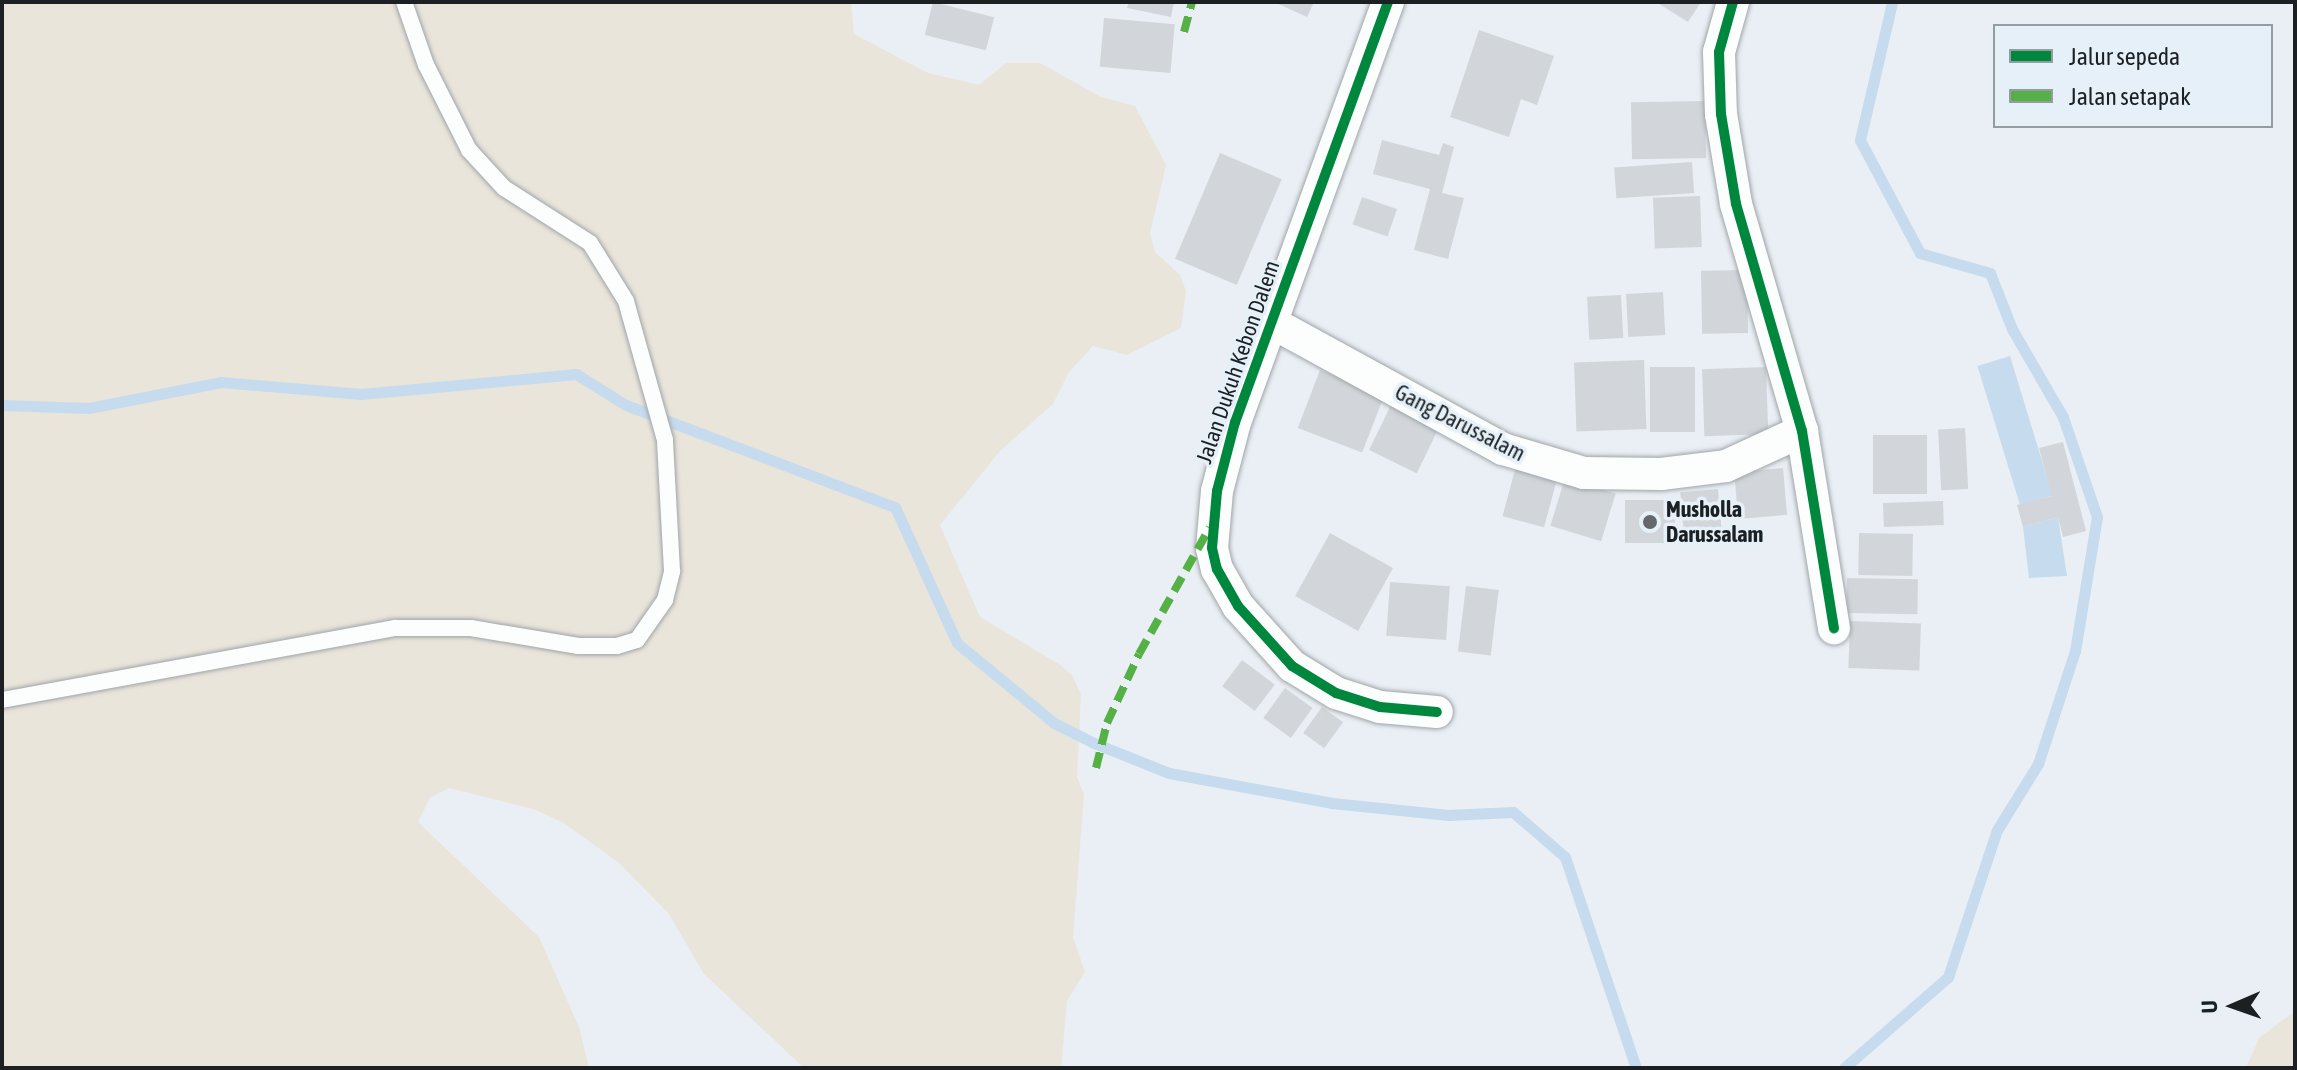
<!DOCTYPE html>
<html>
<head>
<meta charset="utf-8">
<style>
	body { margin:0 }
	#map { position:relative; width:2297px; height:1070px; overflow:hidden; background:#e9eff4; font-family:"Asap Condensed",sans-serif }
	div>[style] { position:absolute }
	.green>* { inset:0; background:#eae5db }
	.water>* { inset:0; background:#c6dbed; transform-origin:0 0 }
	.stream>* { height:11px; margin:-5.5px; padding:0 5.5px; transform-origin:5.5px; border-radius:5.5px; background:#c6dbed }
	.building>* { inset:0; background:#d2d6da; transform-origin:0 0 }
	.roads { filter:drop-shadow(0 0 2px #a0a5a9) drop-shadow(0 0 2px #a0a5a9) }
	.service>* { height:16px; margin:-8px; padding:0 8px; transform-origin:8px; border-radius:8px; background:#fcfdfd }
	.minor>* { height:32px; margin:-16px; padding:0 16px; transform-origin:16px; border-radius:16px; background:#fcfdfd }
	.quiet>* { height:8px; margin-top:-4px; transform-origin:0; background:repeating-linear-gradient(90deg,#55b145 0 16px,transparent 0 24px) }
	.cycleway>* { height:10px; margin:-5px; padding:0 5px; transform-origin:5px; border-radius:5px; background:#00873e }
	.dots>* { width:22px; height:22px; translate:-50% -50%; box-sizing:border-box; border:4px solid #e5f0f8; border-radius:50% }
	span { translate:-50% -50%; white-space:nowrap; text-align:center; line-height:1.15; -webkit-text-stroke:7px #e5f0f8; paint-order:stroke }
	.street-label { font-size:22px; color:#1c2023 }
	.poi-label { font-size:22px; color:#1c2023; font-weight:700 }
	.left { translate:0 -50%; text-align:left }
	.frame { position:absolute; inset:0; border:4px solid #1c2023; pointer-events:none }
	.legend { position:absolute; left:1993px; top:24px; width:280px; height:104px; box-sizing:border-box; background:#e5f0f8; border:2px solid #959da3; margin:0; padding:10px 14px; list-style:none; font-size:24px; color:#1c2023 }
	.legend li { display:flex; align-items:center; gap:16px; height:40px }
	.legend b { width:40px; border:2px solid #959da3 }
	.north { position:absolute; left:2193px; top:966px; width:80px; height:80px; -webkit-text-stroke:6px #e5f0f8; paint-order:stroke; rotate:268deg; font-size:22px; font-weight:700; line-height:32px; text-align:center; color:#1c2023 }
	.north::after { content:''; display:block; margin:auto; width:28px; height:36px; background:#1c2023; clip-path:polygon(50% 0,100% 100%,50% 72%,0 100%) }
</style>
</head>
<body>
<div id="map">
	<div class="green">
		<i style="clip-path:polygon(2px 2px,851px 2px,854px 34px,928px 73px,979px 85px,1006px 63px,1040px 63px,1101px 97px,1135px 106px,1166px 165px,1150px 233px,1155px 252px,1180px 275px,1186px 291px,1181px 328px,1127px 355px,1093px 346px,1069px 372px,1053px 404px,1000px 451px,940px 525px,980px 617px,1059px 664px,1072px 675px,1081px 694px,1077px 777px,1084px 794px,1073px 937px,1085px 972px,1067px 1001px,1061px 1068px,804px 1068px,704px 974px,669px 914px,619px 863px,564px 823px,533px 809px,449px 788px,430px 798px,418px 822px,539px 937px,579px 1027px,589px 1068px,2px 1068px)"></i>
		<i style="clip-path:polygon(2295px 1011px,2295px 1068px,2246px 1068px,2259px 1038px)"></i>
	</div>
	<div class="water">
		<i style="left:2010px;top:356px;width:146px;height:34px;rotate:73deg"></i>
		<i style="clip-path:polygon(2058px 517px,2067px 576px,2029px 578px,2023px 527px)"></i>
	</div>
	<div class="stream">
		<i style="left:2px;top:405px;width:87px;rotate:2deg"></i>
		<i style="left:89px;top:408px;width:135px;rotate:-11.1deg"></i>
		<i style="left:221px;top:382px;width:141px;rotate:4.9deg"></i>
		<i style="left:361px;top:394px;width:216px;rotate:-5.3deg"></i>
		<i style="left:576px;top:374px;width:59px;rotate:31.8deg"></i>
		<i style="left:626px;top:405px;width:288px;rotate:20.8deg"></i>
		<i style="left:895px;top:507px;width:149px;rotate:65.5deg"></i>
		<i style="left:957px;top:643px;width:126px;rotate:39.5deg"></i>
		<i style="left:1054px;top:723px;width:45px;rotate:26.6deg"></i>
		<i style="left:1094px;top:743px;width:81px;rotate:21.8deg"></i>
		<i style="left:1169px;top:773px;width:166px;rotate:10.4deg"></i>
		<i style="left:1332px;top:803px;width:117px;rotate:5.9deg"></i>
		<i style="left:1448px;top:815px;width:65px;rotate:-2.6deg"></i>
		<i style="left:1513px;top:812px;width:69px;rotate:40.9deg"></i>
		<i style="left:1565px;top:857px;width:223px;rotate:71.4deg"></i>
		<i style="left:1844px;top:1068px;width:138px;rotate:-41.2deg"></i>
		<i style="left:1948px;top:977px;width:155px;rotate:-71.6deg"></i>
		<i style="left:1997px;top:830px;width:78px;rotate:-58.2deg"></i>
		<i style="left:2038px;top:764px;width:119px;rotate:-71.9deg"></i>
		<i style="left:2075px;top:651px;width:136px;rotate:-80.7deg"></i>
		<i style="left:2097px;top:517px;width:106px;rotate:-108.8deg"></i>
		<i style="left:2063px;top:417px;width:102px;rotate:-120.1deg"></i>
		<i style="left:2012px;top:329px;width:60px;rotate:-111.4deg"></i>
		<i style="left:1990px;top:273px;width:73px;rotate:-164.1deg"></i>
		<i style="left:1920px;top:253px;width:128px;rotate:-118deg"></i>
		<i style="left:1860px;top:140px;width:142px;rotate:-76.9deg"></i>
	</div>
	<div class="building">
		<i style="left:933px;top:2px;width:63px;height:34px;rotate:14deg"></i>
		<i style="clip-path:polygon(1129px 2px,1174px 2px,1171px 17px,1127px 8px)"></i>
		<i style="clip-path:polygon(1274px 2px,1314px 2px,1307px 17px)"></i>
		<i style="clip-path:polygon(1656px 2px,1701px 2px,1688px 22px)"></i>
		<i style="left:1104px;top:18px;width:71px;height:49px;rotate:5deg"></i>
		<i style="clip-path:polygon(1479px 30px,1554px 56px,1537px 105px,1521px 99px,1509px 137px,1450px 117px)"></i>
		<i style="left:1705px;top:101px;width:57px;height:74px;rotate:89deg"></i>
		<i style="clip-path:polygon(1382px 140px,1439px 155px,1443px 143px,1454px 147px,1442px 193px,1464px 198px,1448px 259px,1414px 250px,1430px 189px,1373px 174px)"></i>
		<i style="left:1220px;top:153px;width:67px;height:115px;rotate:23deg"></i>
		<i style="left:1692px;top:162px;width:31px;height:78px;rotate:86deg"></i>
		<i style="left:1700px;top:196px;width:51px;height:47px;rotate:88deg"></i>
		<i style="left:1362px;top:197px;width:37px;height:29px;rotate:19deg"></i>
		<i style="left:1747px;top:270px;width:63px;height:46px;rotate:89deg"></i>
		<i style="left:1663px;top:292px;width:43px;height:37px;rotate:87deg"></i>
		<i style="left:1621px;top:295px;width:43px;height:34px;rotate:87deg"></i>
		<i style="left:1644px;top:360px;width:69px;height:70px;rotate:88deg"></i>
		<i style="left:1650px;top:367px;width:45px;height:65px"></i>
		<i style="left:1766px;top:367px;width:67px;height:64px;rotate:88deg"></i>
		<i style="left:1320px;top:370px;width:69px;height:62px;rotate:21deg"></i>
		<i style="left:1391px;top:405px;width:53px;height:50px;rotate:26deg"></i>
		<i style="left:1965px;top:428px;width:61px;height:27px;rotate:87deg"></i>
		<i style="left:1873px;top:435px;width:54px;height:59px"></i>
		<i style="clip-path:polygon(2063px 442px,2086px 531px,2063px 537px,2058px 517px,2023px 527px,2017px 505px,2052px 496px,2039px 448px)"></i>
		<i style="left:1516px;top:466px;width:43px;height:52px;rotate:15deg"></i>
		<i style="left:1783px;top:468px;width:47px;height:49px;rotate:85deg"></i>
		<i style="left:1565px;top:478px;width:53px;height:50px;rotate:17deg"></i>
		<i style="left:1718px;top:489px;width:49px;height:38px;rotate:85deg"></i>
		<i style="left:1625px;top:500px;width:50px;height:43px"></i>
		<i style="left:1943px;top:501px;width:24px;height:60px;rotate:88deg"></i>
		<i style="left:1330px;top:533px;width:72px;height:72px;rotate:29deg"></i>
		<i style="left:1859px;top:533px;width:54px;height:42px;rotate:1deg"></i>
		<i style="left:1847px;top:578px;width:71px;height:35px;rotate:1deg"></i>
		<i style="left:1390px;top:582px;width:60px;height:54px;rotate:4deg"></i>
		<i style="left:1466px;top:586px;width:33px;height:66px;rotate:7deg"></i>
		<i style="left:1850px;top:621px;width:71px;height:47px;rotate:2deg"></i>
		<i style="left:1242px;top:660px;width:41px;height:33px;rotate:37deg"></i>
		<i style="left:1285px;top:688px;width:34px;height:37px;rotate:36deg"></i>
		<i style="left:1322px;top:707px;width:26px;height:32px;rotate:36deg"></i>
	</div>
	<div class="roads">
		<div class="service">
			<i style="left:2px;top:700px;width:400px;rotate:-10.4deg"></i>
			<i style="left:395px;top:628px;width:76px"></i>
			<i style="left:471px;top:628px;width:109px;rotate:9.5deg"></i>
			<i style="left:578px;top:646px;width:39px"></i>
			<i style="left:617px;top:646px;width:21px;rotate:-17deg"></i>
			<i style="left:637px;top:640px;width:49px;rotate:-55deg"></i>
			<i style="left:665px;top:600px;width:30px;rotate:-76deg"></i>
			<i style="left:672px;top:571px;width:131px;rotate:-93.1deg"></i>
			<i style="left:665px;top:440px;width:144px;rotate:-105.7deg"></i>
			<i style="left:626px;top:301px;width:68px;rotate:-121.8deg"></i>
			<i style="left:590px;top:243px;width:102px;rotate:-147.4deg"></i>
			<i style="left:504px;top:188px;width:52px;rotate:-132.6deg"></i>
			<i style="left:469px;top:150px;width:95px;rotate:-116.8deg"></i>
			<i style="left:426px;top:65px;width:67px;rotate:-109.2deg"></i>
		</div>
		<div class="minor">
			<i style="left:1388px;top:2px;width:447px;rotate:110deg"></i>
			<i style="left:1235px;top:422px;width:71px;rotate:104.6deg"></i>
			<i style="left:1217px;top:491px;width:57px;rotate:95deg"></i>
			<i style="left:1212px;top:548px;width:22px;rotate:77deg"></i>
			<i style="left:1217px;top:569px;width:43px;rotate:60.4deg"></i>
			<i style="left:1238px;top:606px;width:81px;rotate:48deg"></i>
			<i style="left:1292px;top:666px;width:52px;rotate:31.5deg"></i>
			<i style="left:1336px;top:693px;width:46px;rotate:17.7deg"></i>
			<i style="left:1380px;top:707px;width:57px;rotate:5deg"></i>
			<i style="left:1733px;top:2px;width:52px;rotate:105.6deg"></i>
			<i style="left:1719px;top:52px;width:62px;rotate:88.2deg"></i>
			<i style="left:1721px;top:114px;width:91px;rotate:80.5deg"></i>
			<i style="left:1736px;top:204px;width:236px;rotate:73.8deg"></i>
			<i style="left:1802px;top:431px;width:200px;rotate:80.8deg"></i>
			<i style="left:1269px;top:321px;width:267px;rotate:28.7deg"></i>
			<i style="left:1503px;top:449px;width:84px;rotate:16.5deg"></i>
			<i style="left:1584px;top:473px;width:77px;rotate:0.7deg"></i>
			<i style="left:1661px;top:474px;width:65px;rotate:-7deg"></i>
			<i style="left:1726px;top:466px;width:84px;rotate:-24.7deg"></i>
		</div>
	</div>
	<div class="quiet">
		<i style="left:1184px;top:32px;width:31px;rotate:-75deg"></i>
		<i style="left:1096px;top:768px;width:46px;rotate:-76.3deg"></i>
		<i style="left:1107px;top:723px;width:76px;rotate:-65.1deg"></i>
		<i style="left:1139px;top:654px;width:145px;rotate:-60.8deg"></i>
	</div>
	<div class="cycleway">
		<i style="left:1388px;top:2px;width:447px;rotate:110deg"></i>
		<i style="left:1235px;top:422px;width:71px;rotate:104.6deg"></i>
		<i style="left:1217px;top:491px;width:57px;rotate:95deg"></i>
		<i style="left:1212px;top:548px;width:22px;rotate:77deg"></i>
		<i style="left:1217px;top:569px;width:43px;rotate:60.4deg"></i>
		<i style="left:1238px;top:606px;width:81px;rotate:48deg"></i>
		<i style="left:1292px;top:666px;width:52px;rotate:31.5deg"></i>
		<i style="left:1336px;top:693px;width:46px;rotate:17.7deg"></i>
		<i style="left:1380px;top:707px;width:57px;rotate:5deg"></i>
		<i style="left:1733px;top:2px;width:52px;rotate:105.6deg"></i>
		<i style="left:1719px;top:52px;width:62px;rotate:88.2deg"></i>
		<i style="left:1721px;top:114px;width:91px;rotate:80.5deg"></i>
		<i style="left:1736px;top:204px;width:236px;rotate:73.8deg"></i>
		<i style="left:1802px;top:431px;width:200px;rotate:80.8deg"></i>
	</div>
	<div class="dots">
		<i style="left:1650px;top:522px;background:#64686c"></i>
	</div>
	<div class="street-label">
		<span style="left:1238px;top:362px;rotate:-71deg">Jalan Dukuh Kebon Dalem</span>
		<span style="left:1460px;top:423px;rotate:27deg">Gang Darussalam</span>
	</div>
	<div class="poi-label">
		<span class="left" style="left:1666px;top:522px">Musholla<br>Darussalam</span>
	</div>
	<div class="frame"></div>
	<ul class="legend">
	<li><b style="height:10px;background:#00873e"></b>Jalur sepeda</li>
	<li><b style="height:10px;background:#55b145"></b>Jalan setapak</li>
	</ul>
	<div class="north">U</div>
</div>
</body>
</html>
